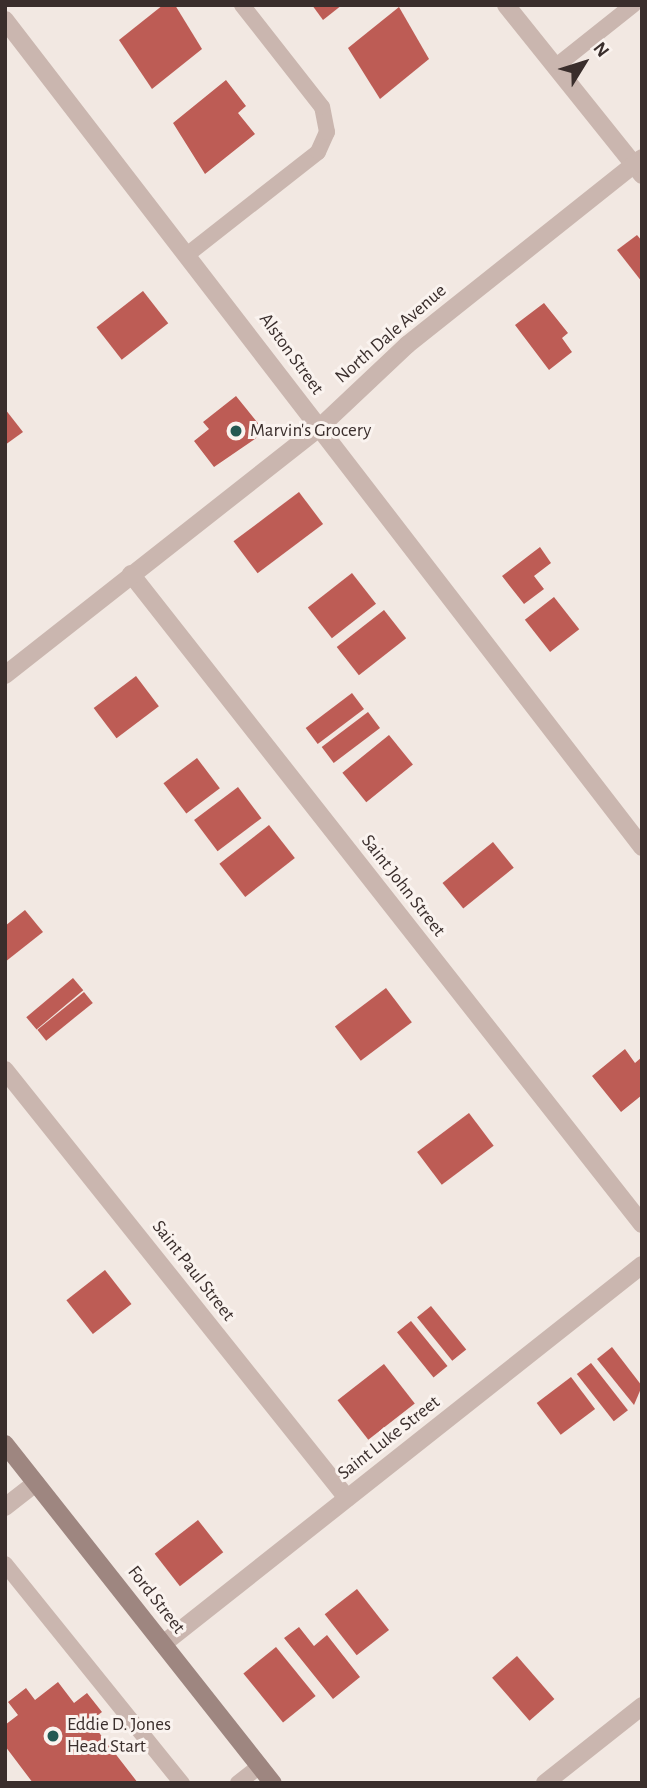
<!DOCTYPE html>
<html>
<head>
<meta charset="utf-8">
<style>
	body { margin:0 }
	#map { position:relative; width:647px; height:1788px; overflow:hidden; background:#f2e8e2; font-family:"Alegreya Sans",sans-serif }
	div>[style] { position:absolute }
	.building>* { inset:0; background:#bd5c55; transform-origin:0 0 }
	.lane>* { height:16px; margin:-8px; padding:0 8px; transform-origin:8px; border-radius:8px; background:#cab6af }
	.street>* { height:18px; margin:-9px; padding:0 9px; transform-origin:9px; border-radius:9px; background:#cab6af }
	.secondary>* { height:18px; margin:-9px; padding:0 9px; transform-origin:9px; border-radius:9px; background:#9e8680 }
	.dots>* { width:19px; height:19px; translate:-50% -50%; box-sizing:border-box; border:4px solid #faf3ef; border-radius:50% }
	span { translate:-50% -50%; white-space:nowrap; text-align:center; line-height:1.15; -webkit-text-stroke:6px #faf3ef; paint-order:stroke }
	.street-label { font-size:19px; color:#3a2e2c }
	.poi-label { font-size:19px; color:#3a2e2c }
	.left { translate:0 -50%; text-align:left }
	.frame { position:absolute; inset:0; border:7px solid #3a2e2c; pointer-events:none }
	.north { position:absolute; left:549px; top:28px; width:70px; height:70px; -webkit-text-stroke:5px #faf3ef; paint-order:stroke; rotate:52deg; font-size:19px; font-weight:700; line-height:28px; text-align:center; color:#3a2e2c }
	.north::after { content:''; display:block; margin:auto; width:24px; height:32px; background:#3a2e2c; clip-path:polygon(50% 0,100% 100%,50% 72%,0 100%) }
</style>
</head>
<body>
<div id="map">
	<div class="building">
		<i style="clip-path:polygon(163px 5px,175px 5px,202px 49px,152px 89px,119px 40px)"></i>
		<i style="clip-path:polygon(312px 5px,342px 5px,323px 20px)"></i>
		<i style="clip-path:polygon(399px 7px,429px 59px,380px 99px,348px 48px)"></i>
		<i style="clip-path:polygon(226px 80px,246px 106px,238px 113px,255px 134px,205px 174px,173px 123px)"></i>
		<i style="clip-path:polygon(637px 235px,642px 241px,642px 282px,617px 250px)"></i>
		<i style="left:143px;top:291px;width:41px;height:59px;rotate:52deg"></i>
		<i style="clip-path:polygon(544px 303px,568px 333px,562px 338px,572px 352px,549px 370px,515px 325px)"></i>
		<i style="clip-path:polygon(236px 396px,265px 432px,214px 467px,194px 441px,209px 429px,203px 422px)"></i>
		<i style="clip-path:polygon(5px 409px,23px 432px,5px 445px)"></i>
		<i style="left:299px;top:492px;width:40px;height:82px;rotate:53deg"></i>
		<i style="clip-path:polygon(540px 547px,551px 563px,534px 576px,544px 589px,524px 604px,502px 576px)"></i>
		<i style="left:352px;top:573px;width:39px;height:56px;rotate:52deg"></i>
		<i style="left:554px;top:597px;width:41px;height:37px;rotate:52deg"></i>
		<i style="left:384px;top:610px;width:36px;height:60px;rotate:52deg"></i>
		<i style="left:136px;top:676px;width:38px;height:53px;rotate:53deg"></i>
		<i style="left:352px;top:693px;width:20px;height:58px;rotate:53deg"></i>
		<i style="left:368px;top:712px;width:20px;height:58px;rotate:53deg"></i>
		<i style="left:389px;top:735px;width:38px;height:60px;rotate:51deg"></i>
		<i style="left:197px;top:758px;width:38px;height:42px;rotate:53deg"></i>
		<i style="left:238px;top:787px;width:39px;height:55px;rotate:53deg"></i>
		<i style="left:269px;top:825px;width:42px;height:63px;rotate:52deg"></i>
		<i style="left:493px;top:842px;width:33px;height:65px;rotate:51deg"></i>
		<i style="clip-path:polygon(25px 910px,43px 932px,5px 962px,5px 926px)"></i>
		<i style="left:73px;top:978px;width:16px;height:61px;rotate:50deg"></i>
		<i style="left:386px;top:988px;width:43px;height:64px;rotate:53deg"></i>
		<i style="left:84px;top:992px;width:14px;height:60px;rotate:51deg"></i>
		<i style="clip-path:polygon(625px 1049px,635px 1063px,642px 1057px,642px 1095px,621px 1112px,592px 1076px)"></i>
		<i style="left:469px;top:1113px;width:41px;height:65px;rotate:53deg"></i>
		<i style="left:105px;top:1270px;width:43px;height:49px;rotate:52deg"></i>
		<i style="left:431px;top:1306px;width:56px;height:18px;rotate:51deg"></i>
		<i style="left:411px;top:1321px;width:58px;height:18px;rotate:51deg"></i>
		<i style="clip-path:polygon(612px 1347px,642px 1386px,634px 1405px,597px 1359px)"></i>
		<i style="left:591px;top:1363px;width:60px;height:18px;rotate:52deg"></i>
		<i style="left:384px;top:1364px;width:50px;height:59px;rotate:52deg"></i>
		<i style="left:571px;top:1377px;width:40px;height:43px;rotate:53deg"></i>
		<i style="left:198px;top:1520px;width:41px;height:55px;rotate:52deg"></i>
		<i style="left:357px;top:1589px;width:52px;height:41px;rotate:52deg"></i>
		<i style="clip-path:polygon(299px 1627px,314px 1646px,327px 1635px,360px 1677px,333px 1699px,284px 1638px)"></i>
		<i style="left:276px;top:1647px;width:63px;height:42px;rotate:51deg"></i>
		<i style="left:517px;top:1656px;width:57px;height:33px;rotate:49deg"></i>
		<i style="clip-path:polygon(58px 1682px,74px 1703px,87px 1693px,102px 1712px,90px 1721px,138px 1783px,33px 1783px,5px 1746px,5px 1725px,18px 1715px,8px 1702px,26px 1688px,35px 1700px)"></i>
	</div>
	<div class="lane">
		<i style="left:555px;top:67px;width:100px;rotate:-38.5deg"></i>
		<i style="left:188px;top:254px;width:165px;rotate:-38.1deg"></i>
		<i style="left:318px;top:152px;width:22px;rotate:-66deg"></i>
		<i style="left:327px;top:132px;width:25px;rotate:-101deg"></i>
		<i style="left:322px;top:107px;width:130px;rotate:-128.1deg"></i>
		<i style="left:5px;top:1564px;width:282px;rotate:51.1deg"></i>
		<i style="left:238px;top:1783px;width:28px;rotate:-38deg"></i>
	</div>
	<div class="street">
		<i style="left:506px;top:5px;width:218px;rotate:51.3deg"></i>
		<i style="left:5px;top:20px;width:1044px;rotate:52.39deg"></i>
		<i style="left:131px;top:574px;width:827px;rotate:51.83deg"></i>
		<i style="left:5px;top:675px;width:400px;rotate:-38.2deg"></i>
		<i style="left:319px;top:428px;width:121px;rotate:-43.3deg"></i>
		<i style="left:407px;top:345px;width:300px;rotate:-38.5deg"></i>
		<i style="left:5px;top:1070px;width:548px;rotate:51.37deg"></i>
		<i style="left:5px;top:1507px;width:39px;rotate:-38deg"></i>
		<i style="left:163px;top:1644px;width:611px;rotate:-38.35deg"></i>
		<i style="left:545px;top:1783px;width:124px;rotate:-38.4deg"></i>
	</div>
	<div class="secondary">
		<i style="left:5px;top:1444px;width:432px;rotate:51.7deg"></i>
	</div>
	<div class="dots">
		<i style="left:236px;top:431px;background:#245953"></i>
		<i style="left:53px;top:1736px;background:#245953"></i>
	</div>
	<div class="street-label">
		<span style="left:391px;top:334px;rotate:-41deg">North Dale Avenue</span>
		<span style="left:291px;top:354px;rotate:54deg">Alston Street</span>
		<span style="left:403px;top:886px;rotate:52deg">Saint John Street</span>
		<span style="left:193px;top:1271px;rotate:52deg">Saint Paul Street</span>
		<span style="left:389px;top:1438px;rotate:-38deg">Saint Luke Street</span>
		<span style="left:156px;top:1600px;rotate:52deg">Ford Street</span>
	</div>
	<div class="poi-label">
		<span class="left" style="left:250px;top:431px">Marvin's Grocery</span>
		<span class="left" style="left:67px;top:1736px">Eddie D. Jones<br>Head Start</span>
	</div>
	<div class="frame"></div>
	<div class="north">N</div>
</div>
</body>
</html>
